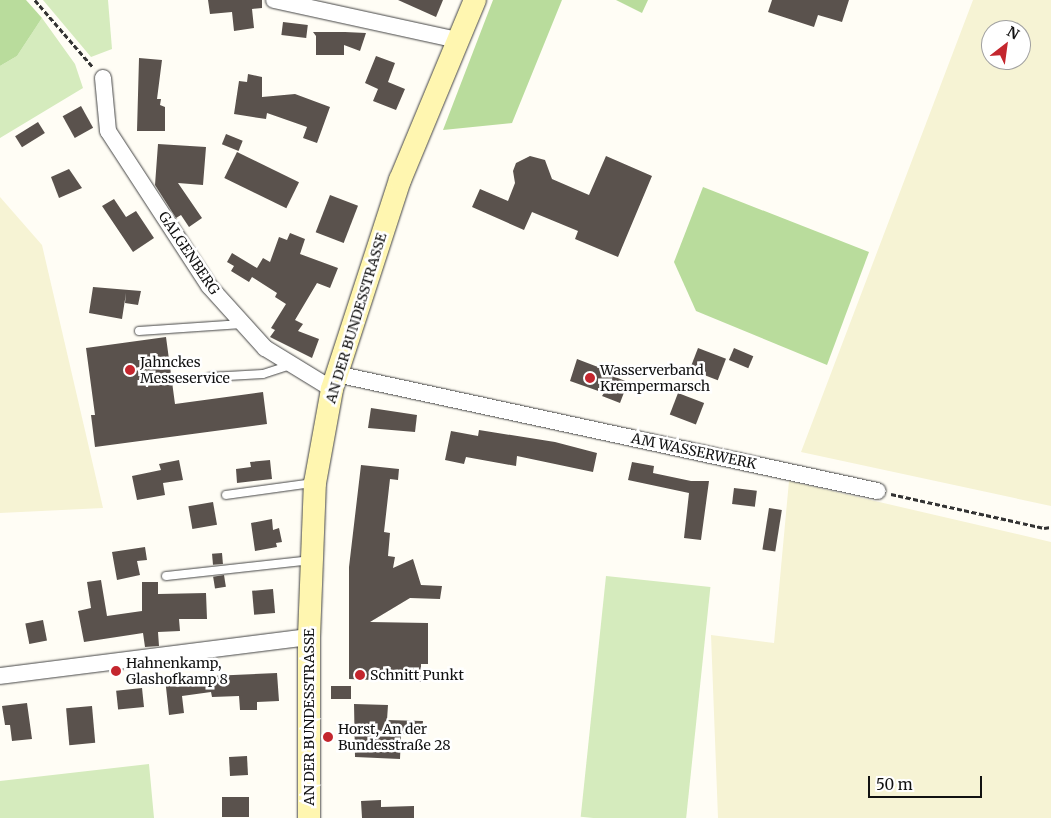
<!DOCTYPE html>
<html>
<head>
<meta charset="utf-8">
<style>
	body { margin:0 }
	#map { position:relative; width:1051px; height:818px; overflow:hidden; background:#fffdf5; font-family:Merriweather,serif }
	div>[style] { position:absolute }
	.farmland>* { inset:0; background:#f6f3d4 }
	.green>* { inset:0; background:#d5ebbd; transform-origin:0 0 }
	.forest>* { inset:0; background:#b9dc9c }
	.building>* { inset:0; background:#5a524d; transform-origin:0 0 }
	.path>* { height:2.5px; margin-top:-1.25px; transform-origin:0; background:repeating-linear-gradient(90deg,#333 0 5px,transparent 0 7.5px) }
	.roads { filter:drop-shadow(0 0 1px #444) drop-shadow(0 0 1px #444) }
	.lane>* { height:8px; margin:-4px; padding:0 4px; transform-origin:4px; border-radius:4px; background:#fff }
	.street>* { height:16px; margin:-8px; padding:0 8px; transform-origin:8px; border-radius:8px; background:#fff }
	.secondary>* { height:22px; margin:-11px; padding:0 11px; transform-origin:11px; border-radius:11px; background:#fff6b0 }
	.dots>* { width:14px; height:14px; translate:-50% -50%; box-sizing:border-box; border:2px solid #fff; border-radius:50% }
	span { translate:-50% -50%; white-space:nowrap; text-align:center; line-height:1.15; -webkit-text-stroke:5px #fff; paint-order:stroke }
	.street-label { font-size:14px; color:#111 }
	.poi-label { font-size:14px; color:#111 }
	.left { translate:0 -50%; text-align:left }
	.north { position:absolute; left:981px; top:20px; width:50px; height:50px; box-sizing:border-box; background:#fff; border:1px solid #a0a0a0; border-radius:50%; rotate:30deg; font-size:14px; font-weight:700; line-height:20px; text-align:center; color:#111 }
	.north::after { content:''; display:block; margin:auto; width:18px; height:22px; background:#c4262e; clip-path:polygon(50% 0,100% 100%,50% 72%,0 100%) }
	.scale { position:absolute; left:868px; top:776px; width:114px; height:22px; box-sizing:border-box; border:2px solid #111; border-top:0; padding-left:6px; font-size:15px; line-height:18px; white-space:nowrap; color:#111; -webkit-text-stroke:4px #fff; paint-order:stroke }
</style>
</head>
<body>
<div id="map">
	<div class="farmland">
		<i style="clip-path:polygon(evenodd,973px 0,1051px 0,1051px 506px,801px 452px,973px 0,991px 30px,1021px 30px,1021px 60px,991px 60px,991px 30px)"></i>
		<i style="clip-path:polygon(0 197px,42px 245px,103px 508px,0 513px)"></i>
		<i style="clip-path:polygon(789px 481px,1051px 542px,1051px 818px,718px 818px,711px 635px,774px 643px)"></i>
	</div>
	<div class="green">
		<i style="clip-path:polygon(43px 0,108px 0,112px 49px,91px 57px)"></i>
		<i style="clip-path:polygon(42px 18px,75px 64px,83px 88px,0 138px,0 66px,17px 56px)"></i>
		<i style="left:606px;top:576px;width:105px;height:242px;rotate:6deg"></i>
		<i style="clip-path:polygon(149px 764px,154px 818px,0 818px,0 781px)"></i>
	</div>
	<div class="forest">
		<i style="clip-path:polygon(0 0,26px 0,42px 18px,17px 56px,0 66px)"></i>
		<i style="clip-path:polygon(493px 0,562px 0,512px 123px,443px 130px)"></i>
		<i style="clip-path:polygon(616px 0,648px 0,642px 13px)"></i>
		<i style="clip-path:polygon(703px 187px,869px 252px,827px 365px,696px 311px,674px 262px)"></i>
	</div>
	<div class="building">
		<i style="clip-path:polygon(208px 0,262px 0,262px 8px,252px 9px,254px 28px,234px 31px,232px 12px,210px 14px)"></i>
		<i style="clip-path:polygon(398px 0,443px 0,436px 17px)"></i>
		<i style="clip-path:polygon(772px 0,849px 0,842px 22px,818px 15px,814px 27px,768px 12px)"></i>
		<i style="left:283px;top:22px;width:25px;height:13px;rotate:7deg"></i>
		<i style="clip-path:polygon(313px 32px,345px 32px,366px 33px,360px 51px,344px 45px,344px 55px,316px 55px,316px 36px)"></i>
		<i style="clip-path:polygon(376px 56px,395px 63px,388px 82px,405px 89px,396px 110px,373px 101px,378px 89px,365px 83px)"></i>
		<i style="clip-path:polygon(139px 58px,162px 60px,157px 99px,161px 99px,160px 105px,165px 107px,165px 131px,137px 131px)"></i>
		<i style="clip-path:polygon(248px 74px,262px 77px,262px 97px,295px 94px,330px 107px,317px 143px,303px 138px,307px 127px,267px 113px,266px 119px,234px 114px,239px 81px,247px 82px)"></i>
		<i style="left:81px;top:106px;width:25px;height:21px;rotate:61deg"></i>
		<i style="left:38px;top:122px;width:13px;height:27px;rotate:58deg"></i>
		<i style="left:226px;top:134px;width:18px;height:11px;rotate:22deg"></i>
		<i style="clip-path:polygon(158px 144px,206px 147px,203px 185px,178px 183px,202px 218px,189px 227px,181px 215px,176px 218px,155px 185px)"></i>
		<i style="left:237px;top:152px;width:69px;height:29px;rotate:26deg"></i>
		<i style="clip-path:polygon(530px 156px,545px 160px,552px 179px,589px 195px,606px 156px,652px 176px,618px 257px,575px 239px,578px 231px,532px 212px,524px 230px,472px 207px,480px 189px,508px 201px,515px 183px,513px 171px,516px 163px)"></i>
		<i style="clip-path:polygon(69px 169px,82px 188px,59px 198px,51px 177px)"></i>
		<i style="left:330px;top:195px;width:30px;height:40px;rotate:21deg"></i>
		<i style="clip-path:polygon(114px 199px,126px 217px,136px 211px,154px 238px,133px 252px,102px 206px)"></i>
		<i style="clip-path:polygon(290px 233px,305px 239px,300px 254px,338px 268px,330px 288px,317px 283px,295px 320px,303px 324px,298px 331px,319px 339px,312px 358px,270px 337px,275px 330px,271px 328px,286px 304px,275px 297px,277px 293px,252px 277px,249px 282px,231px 271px,234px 266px,227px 262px,232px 253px,257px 268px,263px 258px,270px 262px,279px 237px,287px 240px)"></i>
		<i style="clip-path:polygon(93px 287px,141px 291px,138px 305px,125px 303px,126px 293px,122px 319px,89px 313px)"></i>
		<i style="clip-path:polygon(166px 337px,175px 404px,263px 392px,267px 424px,95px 447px,91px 415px,95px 415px,86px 348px)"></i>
		<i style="left:698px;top:348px;width:30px;height:23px;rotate:21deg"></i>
		<i style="left:734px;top:348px;width:21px;height:13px;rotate:23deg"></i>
		<i style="clip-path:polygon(577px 359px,611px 372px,610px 375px,628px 382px,620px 403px,602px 396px,604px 393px,570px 381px)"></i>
		<i style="left:678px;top:393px;width:28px;height:23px;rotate:21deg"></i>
		<i style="clip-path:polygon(371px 408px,417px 415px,415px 432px,368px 428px)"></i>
		<i style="clip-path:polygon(479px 430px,555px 442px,597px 453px,593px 472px,517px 456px,516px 466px,466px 457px,464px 464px,445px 460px,451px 431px,478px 436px)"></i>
		<i style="clip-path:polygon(179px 460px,183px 480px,163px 483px,165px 495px,137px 500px,132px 476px,161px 470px,159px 464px)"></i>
		<i style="clip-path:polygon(270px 460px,272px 479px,237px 483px,236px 469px,251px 467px,250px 462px)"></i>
		<i style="clip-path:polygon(632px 462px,654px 466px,653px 473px,691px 481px,709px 481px,701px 540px,684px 538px,689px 493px,628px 480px)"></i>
		<i style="clip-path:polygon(361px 465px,399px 469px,398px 480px,390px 479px,384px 532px,390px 533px,388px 556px,395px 557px,393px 568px,413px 559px,421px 585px,442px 586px,440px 599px,410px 598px,370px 622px,428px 623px,428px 664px,421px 664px,421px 682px,349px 679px,349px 567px)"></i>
		<i style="left:734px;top:488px;width:23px;height:16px;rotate:7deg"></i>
		<i style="left:213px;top:502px;width:23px;height:25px;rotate:80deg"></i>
		<i style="left:769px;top:508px;width:13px;height:42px;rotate:9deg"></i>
		<i style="clip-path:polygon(272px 519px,273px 530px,279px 528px,282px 542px,276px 543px,277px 547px,255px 551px,251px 523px)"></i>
		<i style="clip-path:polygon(145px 547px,147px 560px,137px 561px,140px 575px,117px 580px,112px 552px)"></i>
		<i style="left:222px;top:553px;width:11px;height:10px;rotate:85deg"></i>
		<i style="left:224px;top:575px;width:12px;height:11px;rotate:81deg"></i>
		<i style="clip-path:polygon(101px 580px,107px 616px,142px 611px,142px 582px,158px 582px,158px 594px,206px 593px,207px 619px,179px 619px,180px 631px,158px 632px,159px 646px,145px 647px,143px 633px,84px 642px,78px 611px,91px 608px,87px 582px)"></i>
		<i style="left:273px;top:589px;width:24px;height:21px;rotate:85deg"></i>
		<i style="left:43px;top:620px;width:21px;height:18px;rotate:79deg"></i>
		<i style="clip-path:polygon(277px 673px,279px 701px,257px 702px,257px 710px,240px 710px,239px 696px,212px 697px,211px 692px,182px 696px,184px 713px,169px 715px,165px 678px)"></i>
		<i style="left:331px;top:686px;width:20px;height:13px"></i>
		<i style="left:142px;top:688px;width:19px;height:26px;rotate:84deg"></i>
		<i style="clip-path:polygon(27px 703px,32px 739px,12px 741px,10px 725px,5px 725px,2px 706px)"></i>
		<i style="clip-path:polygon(354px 704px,388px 705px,387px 720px,423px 721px,422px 735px,401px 734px,400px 759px,355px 757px)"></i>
		<i style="left:92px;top:706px;width:37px;height:26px;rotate:85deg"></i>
		<i style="left:247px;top:756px;width:19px;height:18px;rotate:87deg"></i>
		<i style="left:222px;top:797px;width:27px;height:20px"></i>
		<i style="clip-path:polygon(381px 800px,381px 807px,414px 806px,414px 818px,362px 818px,361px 801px)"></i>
	</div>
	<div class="path">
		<i style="left:35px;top:0;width:90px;rotate:49.1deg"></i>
		<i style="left:891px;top:494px;width:157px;rotate:12.5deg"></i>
		<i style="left:1044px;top:528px;width:7px;rotate:-8deg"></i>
	</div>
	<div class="roads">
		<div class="lane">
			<i style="left:139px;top:331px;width:103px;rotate:-3.9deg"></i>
			<i style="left:210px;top:377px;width:53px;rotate:-3.2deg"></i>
			<i style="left:263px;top:374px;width:29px;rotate:-18deg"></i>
			<i style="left:226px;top:495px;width:88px;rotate:-7.9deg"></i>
			<i style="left:166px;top:576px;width:145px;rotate:-6.3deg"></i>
		</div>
		<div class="street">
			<i style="left:274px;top:0;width:188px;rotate:12.3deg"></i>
			<i style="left:103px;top:78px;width:53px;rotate:84.6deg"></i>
			<i style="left:108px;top:131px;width:185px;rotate:56.9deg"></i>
			<i style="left:209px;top:286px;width:84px;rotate:47.9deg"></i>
			<i style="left:265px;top:348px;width:79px;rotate:31.5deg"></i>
			<i style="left:336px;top:374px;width:554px;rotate:12.2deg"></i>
			<i style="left:0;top:676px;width:311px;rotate:-7.2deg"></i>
		</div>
		<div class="secondary">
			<i style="left:309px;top:818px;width:181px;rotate:-90deg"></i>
			<i style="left:309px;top:637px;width:154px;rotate:-87.8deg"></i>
			<i style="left:315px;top:483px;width:96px;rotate:-79.7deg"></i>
			<i style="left:332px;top:389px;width:220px;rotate:-72deg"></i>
			<i style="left:400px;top:180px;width:195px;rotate:-67.4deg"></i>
		</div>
	</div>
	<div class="dots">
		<i style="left:130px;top:370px;background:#c4262e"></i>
		<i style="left:590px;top:378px;background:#c4262e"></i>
		<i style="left:116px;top:671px;background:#c4262e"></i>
		<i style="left:360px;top:675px;background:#c4262e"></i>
		<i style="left:328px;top:737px;background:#c4262e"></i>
	</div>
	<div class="street-label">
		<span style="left:189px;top:253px;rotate:56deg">GALGENBERG</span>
		<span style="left:356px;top:318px;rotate:-73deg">AN DER BUNDESSTRASSE</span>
		<span style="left:694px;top:451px;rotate:12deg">AM WASSERWERK</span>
		<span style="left:309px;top:717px;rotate:-90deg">AN DER BUNDESSTRASSE</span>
	</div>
	<div class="poi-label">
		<span class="left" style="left:140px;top:370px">Jahnckes<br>Messeservice</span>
		<span class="left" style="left:600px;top:378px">Wasserverband<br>Krempermarsch</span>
		<span class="left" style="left:126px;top:671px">Hahnenkamp,<br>Glashofkamp 8</span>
		<span class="left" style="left:370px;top:675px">Schnitt Punkt</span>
		<span class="left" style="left:338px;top:737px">Horst, An der<br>Bundesstraße 28</span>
	</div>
	<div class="north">N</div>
	<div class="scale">50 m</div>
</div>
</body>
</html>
